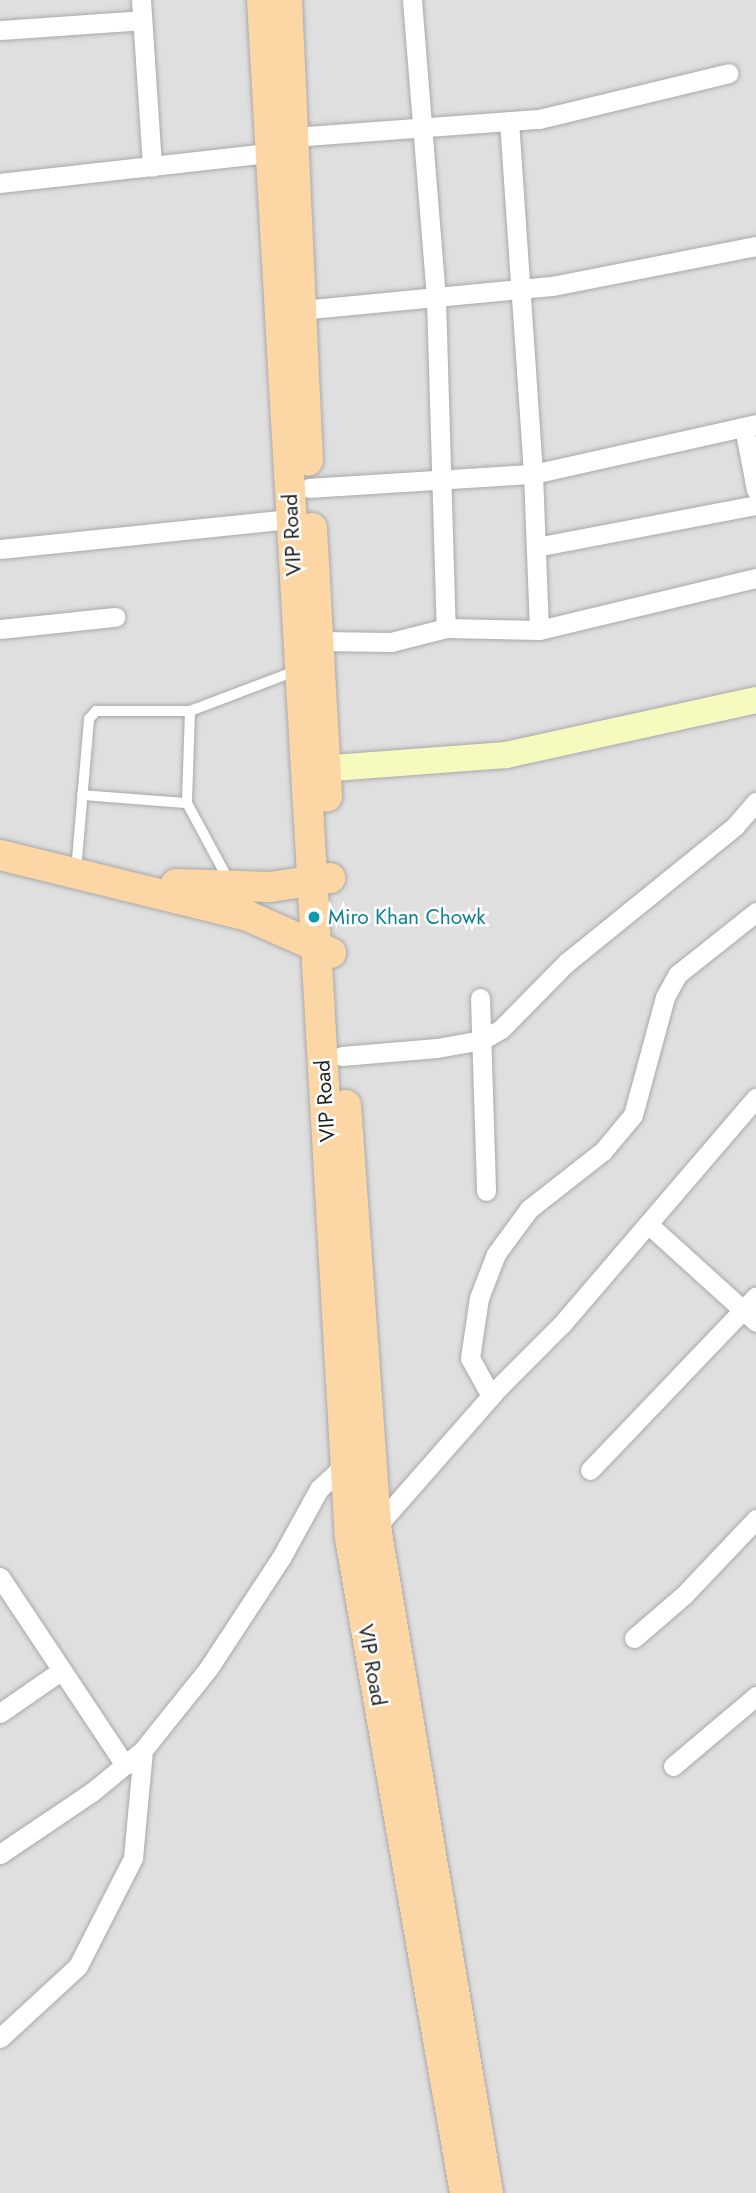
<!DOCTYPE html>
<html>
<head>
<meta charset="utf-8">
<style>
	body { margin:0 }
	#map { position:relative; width:756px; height:2193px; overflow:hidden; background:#f2efe9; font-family:Jost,sans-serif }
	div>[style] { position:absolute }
	.residential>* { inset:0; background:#e0dfdf; transform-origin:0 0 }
	.roads { filter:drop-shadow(0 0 2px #a9a9a9) drop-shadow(0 0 2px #a9a9a9) }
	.service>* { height:10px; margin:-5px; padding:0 5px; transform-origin:5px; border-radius:5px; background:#fff }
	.minor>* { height:19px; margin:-9.5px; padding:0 9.5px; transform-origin:9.5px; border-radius:9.5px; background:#fff }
	.secondary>* { height:26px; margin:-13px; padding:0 13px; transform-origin:13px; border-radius:13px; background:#f7fabf }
	.primary>* { height:30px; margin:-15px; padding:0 15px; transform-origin:15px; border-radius:15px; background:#fcd6a4 }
	.dots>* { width:19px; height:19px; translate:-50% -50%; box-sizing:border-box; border:4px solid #fff; border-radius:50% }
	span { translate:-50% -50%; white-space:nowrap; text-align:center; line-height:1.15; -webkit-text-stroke:5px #fff; paint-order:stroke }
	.street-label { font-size:21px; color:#222 }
	.culture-label { font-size:21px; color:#0d838f }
	.left { translate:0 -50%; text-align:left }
</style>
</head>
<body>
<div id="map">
	<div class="residential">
		<i style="left:0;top:0;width:756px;height:2193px"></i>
	</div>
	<div class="roads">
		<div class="service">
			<i style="left:190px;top:711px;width:92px;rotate:91.9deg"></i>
			<i style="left:187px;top:803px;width:89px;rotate:61.7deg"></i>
			<i style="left:82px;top:795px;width:105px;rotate:4.4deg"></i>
			<i style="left:76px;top:871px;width:153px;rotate:-85.1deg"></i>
			<i style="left:89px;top:719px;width:11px;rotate:-49deg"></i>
			<i style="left:96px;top:711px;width:94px"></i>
			<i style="left:190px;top:711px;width:116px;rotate:-20.8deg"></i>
		</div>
		<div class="minor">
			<i style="left:141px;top:0;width:167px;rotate:86.2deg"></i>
			<i style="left:412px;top:0;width:300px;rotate:85.4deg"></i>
			<i style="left:436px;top:299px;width:329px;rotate:88.3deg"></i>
			<i style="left:0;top:30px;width:142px;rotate:-4deg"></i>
			<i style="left:509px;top:121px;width:354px;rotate:86.1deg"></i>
			<i style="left:533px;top:474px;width:156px;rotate:87.8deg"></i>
			<i style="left:292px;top:137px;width:248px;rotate:-4.2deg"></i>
			<i style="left:539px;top:119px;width:195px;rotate:-13.6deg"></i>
			<i style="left:0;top:183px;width:269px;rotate:-6.4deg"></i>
			<i style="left:301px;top:310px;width:252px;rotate:-5.5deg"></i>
			<i style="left:552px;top:286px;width:208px;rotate:-11.1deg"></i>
			<i style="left:744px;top:427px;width:64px;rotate:79.2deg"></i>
			<i style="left:309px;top:488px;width:224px;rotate:-3.6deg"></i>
			<i style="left:533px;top:474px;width:229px;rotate:-12.6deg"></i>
			<i style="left:536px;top:547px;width:224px;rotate:-10.8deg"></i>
			<i style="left:0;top:549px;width:294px;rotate:-5.9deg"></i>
			<i style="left:0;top:629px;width:116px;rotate:-6deg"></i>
			<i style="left:320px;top:641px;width:71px;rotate:0.8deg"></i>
			<i style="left:391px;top:642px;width:57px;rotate:-14.3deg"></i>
			<i style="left:446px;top:628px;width:93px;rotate:1.2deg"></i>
			<i style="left:539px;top:630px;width:223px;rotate:-13.5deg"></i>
			<i style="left:480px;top:998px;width:193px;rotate:88.2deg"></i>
			<i style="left:342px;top:1056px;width:95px;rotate:-4.8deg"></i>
			<i style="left:437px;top:1048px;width:46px;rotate:-10.1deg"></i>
			<i style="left:482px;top:1040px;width:22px;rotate:-30deg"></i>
			<i style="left:501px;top:1029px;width:93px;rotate:-45.4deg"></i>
			<i style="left:566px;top:963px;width:218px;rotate:-39deg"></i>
			<i style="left:735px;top:826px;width:32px;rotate:-49deg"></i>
			<i style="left:648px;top:1224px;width:146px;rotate:42.2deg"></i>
			<i style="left:491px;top:1396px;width:43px;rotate:-118.9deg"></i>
			<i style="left:470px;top:1358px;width:61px;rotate:-81.5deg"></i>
			<i style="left:479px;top:1298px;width:47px;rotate:-68.9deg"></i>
			<i style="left:496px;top:1254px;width:56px;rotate:-53.7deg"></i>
			<i style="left:529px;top:1209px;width:94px;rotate:-38.1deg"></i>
			<i style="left:603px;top:1151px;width:47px;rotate:-50.2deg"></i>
			<i style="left:633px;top:1115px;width:122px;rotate:-74.8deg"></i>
			<i style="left:665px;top:997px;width:26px;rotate:-61deg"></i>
			<i style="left:678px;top:974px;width:100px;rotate:-38.5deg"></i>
			<i style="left:590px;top:1470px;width:240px;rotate:-46.3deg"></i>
			<i style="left:376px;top:1527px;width:186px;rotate:-48.7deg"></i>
			<i style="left:499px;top:1387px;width:89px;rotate:-45deg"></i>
			<i style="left:562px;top:1324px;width:298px;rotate:-49.4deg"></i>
			<i style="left:0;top:1577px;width:226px;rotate:56.4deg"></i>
			<i style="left:634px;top:1638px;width:66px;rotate:-40.7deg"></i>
			<i style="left:684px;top:1595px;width:105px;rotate:-46.5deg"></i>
			<i style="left:0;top:1713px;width:75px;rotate:-34.7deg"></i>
			<i style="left:673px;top:1766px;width:109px;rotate:-40.1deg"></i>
			<i style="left:0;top:1854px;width:111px;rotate:-34deg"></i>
			<i style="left:92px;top:1792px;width:66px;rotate:-39.5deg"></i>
			<i style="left:143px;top:1750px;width:104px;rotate:-51.3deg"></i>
			<i style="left:208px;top:1669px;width:133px;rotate:-56.7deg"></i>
			<i style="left:281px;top:1558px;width:79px;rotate:-61.2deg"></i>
			<i style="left:319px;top:1489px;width:44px;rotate:-43.2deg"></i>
			<i style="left:0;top:2038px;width:106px;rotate:-42.7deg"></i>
			<i style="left:78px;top:1966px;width:121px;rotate:-63deg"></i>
			<i style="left:133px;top:1858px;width:108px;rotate:-84.7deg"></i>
		</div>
		<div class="secondary">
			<i style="left:306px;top:770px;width:201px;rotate:-4.3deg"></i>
			<i style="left:506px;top:755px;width:256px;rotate:-12.4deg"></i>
		</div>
		<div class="primary">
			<i style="left:262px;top:0;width:1541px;rotate:86.73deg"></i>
			<i style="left:350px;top:1538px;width:665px;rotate:80.04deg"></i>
			<i style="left:287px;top:0;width:461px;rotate:87.4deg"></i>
			<i style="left:312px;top:528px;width:269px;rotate:86.8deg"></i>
			<i style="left:0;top:855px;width:255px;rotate:13.8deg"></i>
			<i style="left:248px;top:916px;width:91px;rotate:24deg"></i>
			<i style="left:176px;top:884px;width:94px;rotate:1.8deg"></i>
			<i style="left:270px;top:887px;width:61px;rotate:-8.5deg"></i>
			<i style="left:346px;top:1105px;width:423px;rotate:85.9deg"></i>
			<i style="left:376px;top:1527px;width:675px;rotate:80.45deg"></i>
		</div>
	</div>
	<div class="dots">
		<i style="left:314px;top:917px;background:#0f9aa8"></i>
	</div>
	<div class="street-label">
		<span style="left:292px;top:535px;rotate:-93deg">VIP Road</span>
		<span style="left:325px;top:1101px;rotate:-94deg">VIP Road</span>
		<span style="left:372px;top:1665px;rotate:80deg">VIP Road</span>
	</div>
	<div class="culture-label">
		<span class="left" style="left:328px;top:917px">Miro Khan Chowk</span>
	</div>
</div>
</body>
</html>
